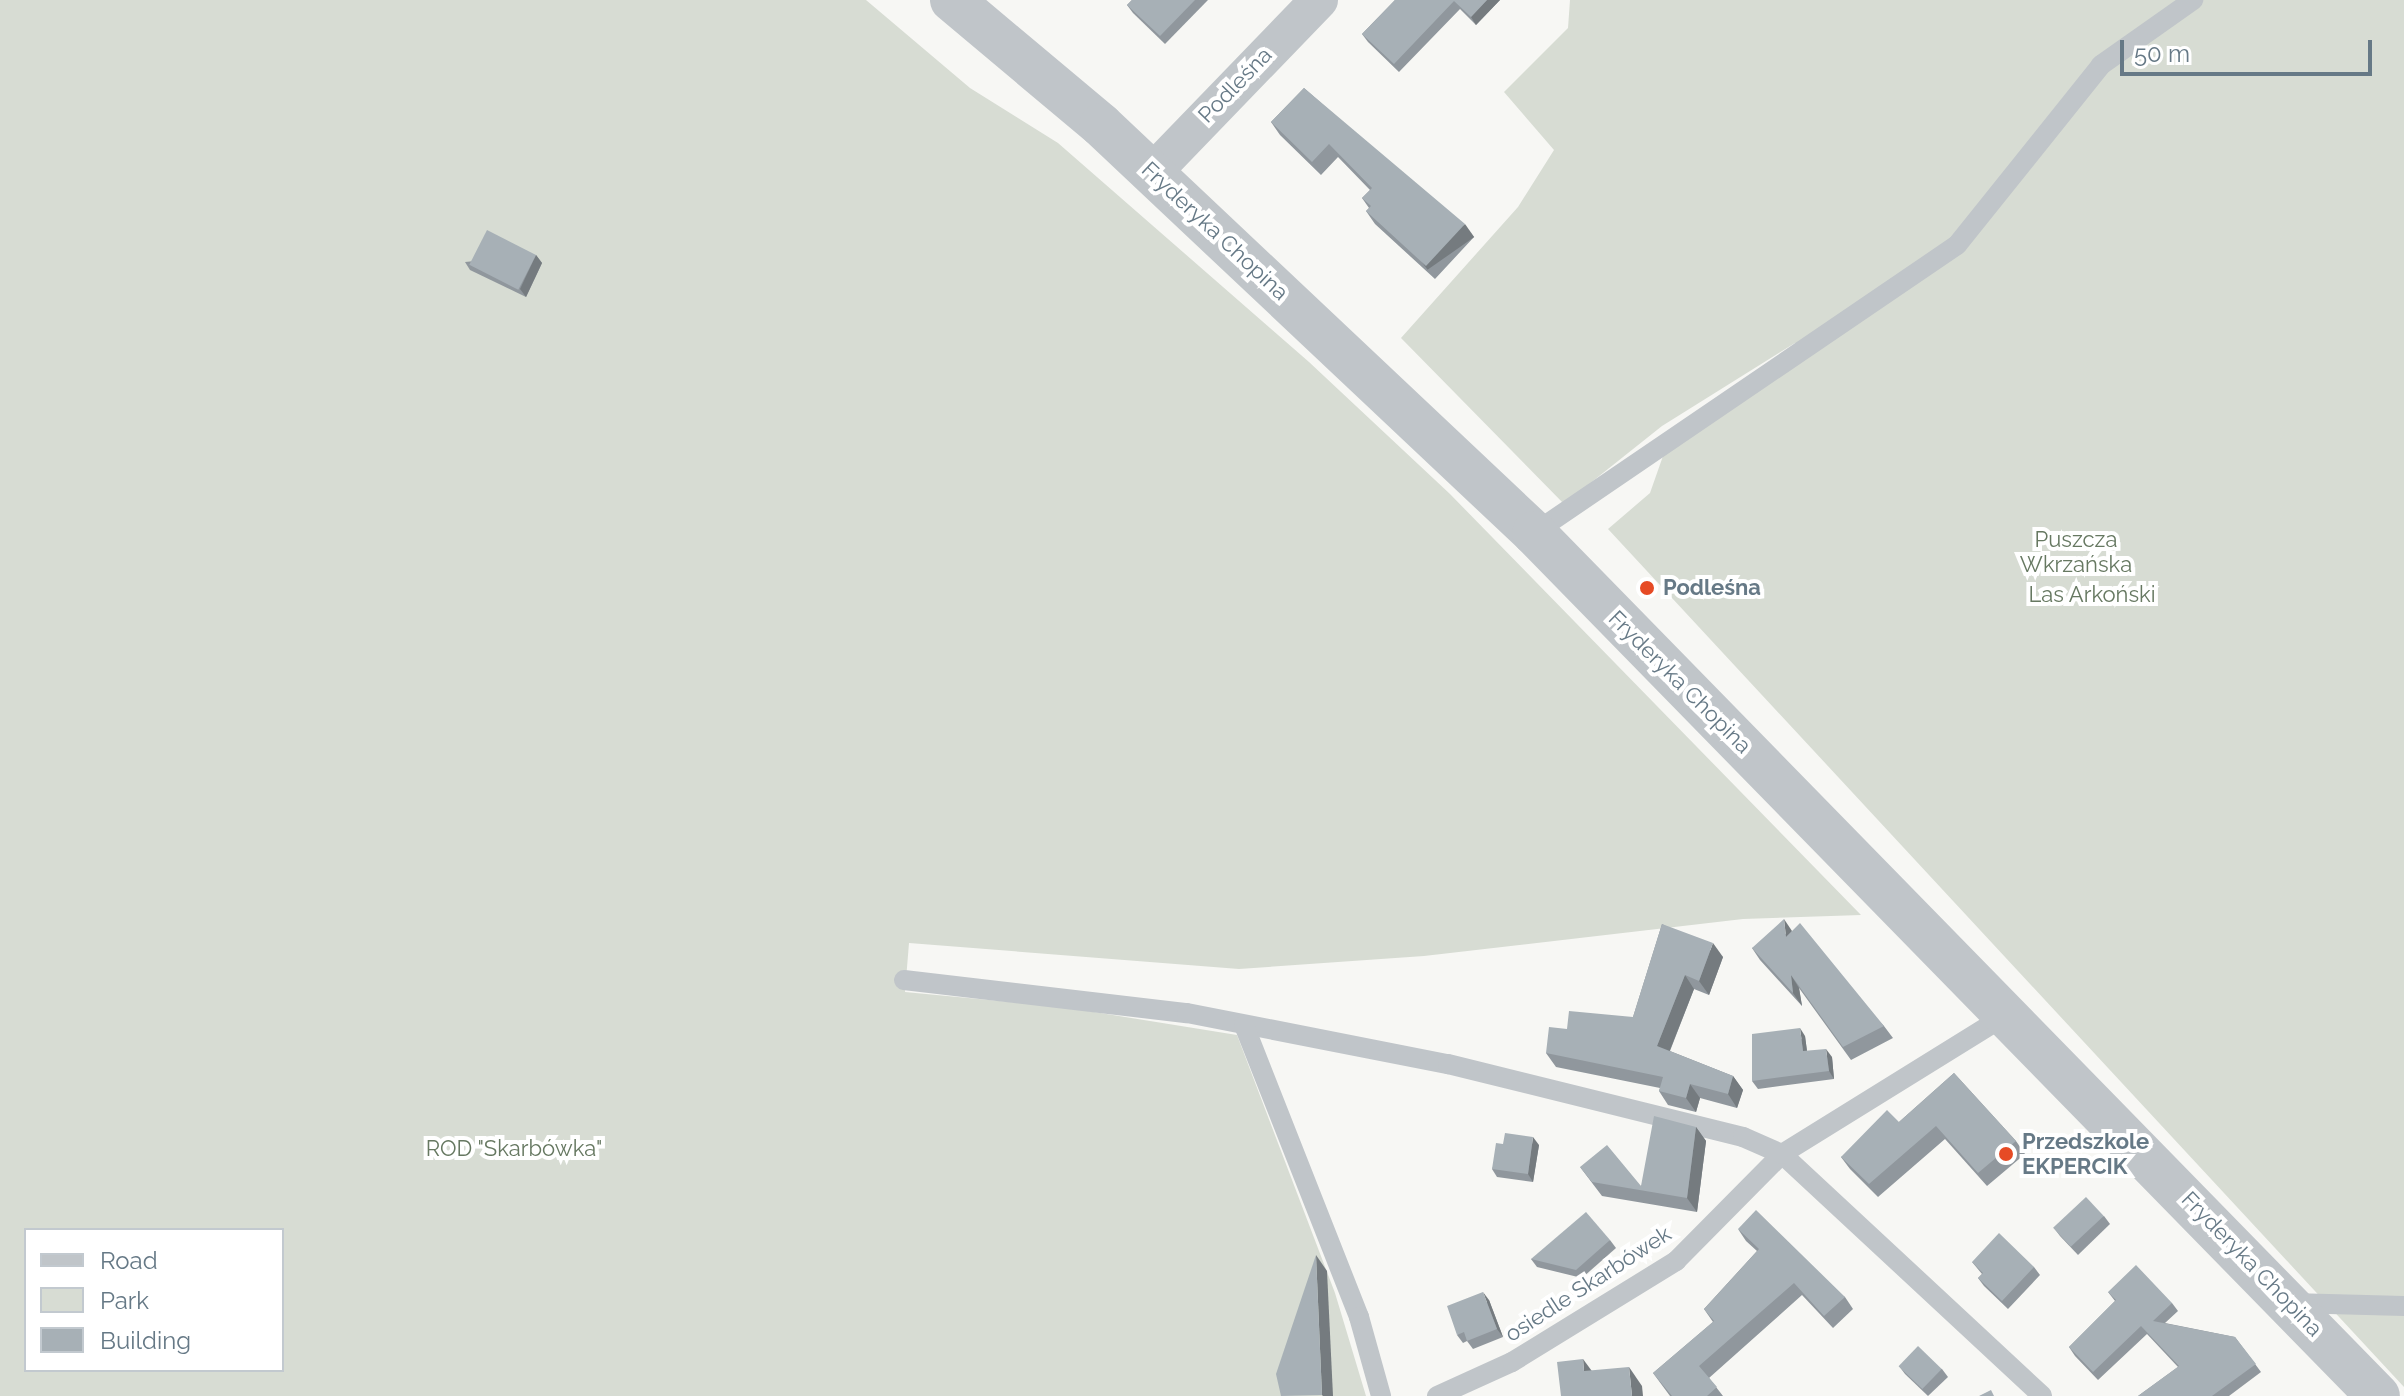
<!DOCTYPE html>
<html>
<head>
<meta charset="utf-8">
<style>
	body { margin:0 }
	#map { position:relative; width:2404px; height:1396px; overflow:hidden; background:#f7f7f4; font-family:Raleway,sans-serif }
	div>[style] { position:absolute }
	.green>* { inset:0; background:#d7dcd3 }
	.service>* { height:20px; margin:-10px; padding:0 10px; transform-origin:10px; border-radius:10px; background:#c0c5c9 }
	.minor>* { height:38px; margin:-19px; padding:0 19px; transform-origin:19px; border-radius:19px; background:#c0c5c9 }
	.tertiary>* { height:44px; margin:-22px; padding:0 22px; transform-origin:22px; border-radius:22px; background:#c0c5c9 }
	.wall>* { inset:0; background:#90979d }
	.shaded-wall>* { inset:0; background:#757b7f; transform-origin:0 0 }
	.building>* { inset:0; background:#a7b0b6; transform-origin:0 0 }
	.dots>* { width:22px; height:22px; translate:-50% -50%; box-sizing:border-box; border:4px solid #fff; border-radius:50% }
	span { translate:-50% -50%; white-space:nowrap; text-align:center; line-height:1.15; -webkit-text-stroke:8px #fff; paint-order:stroke }
	.street-label { font-size:22px; color:#667986 }
	.park-label { font-size:22px; color:#667861 }
	.poi-label { font-size:22px; color:#667986; font-weight:700 }
	.left { translate:0 -50%; text-align:left }
	.legend { position:absolute; left:24px; top:1228px; width:260px; height:144px; box-sizing:border-box; background:#fff; border:2px solid #c2c9cf; margin:0; padding:10px 14px; list-style:none; font-size:24px; color:#667986 }
	.legend li { display:flex; align-items:center; gap:16px; height:40px }
	.legend b { width:40px; border:2px solid #c2c9cf }
	.scale { position:absolute; left:2120px; top:40px; width:252px; height:36px; box-sizing:border-box; border:4px solid #667986; border-top:0; padding-left:10px; font-size:24px; line-height:28px; white-space:nowrap; color:#667986; -webkit-text-stroke:6px #fff; paint-order:stroke }
</style>
</head>
<body>
<div id="map">
	<div class="green">
		<i style="clip-path:polygon(evenodd,0 0,866px 0,970px 88px,1058px 143px,1309px 362px,1450px 494px,1861px 915px,1743px 919px,1424px 956px,1239px 969px,909px 943px,905px 992px,1063px 1007px,1237px 1035px,1335px 1293px,1366px 1396px,0 1396px,0 0,26px 1230px,282px 1230px,282px 1370px,26px 1370px,26px 1230px)"></i>
		<i style="clip-path:polygon(1570px 0,2404px 0,2404px 1387px,1608px 529px,1650px 493px,1663px 456px,1788px 367px,1795px 343px,1662px 426px,1564px 504px,1401px 338px,1518px 207px,1554px 150px,1504px 92px,1568px 28px)"></i>
	</div>
	<div class="service">
		<i style="left:1534px;top:533px;width:512px;rotate:-34.25deg"></i>
		<i style="left:1957px;top:245px;width:231px;rotate:-51.3deg"></i>
		<i style="left:2101px;top:65px;width:113px;rotate:-35.2deg"></i>
		<i style="left:904px;top:980px;width:285px;rotate:6.7deg"></i>
		<i style="left:1187px;top:1013px;width:266px;rotate:11.1deg"></i>
		<i style="left:1448px;top:1064px;width:304px;rotate:13.9deg"></i>
		<i style="left:1743px;top:1137px;width:43px;rotate:23.6deg"></i>
		<i style="left:1782px;top:1154px;width:355px;rotate:42.9deg"></i>
		<i style="left:1244px;top:1025px;width:314px;rotate:68.5deg"></i>
		<i style="left:1359px;top:1317px;width:82px;rotate:74.4deg"></i>
		<i style="left:2291px;top:1303px;width:113px;rotate:1.5deg"></i>
		<i style="left:1437px;top:1396px;width:82px;rotate:-24.4deg"></i>
		<i style="left:1512px;top:1362px;width:193px;rotate:-31.6deg"></i>
		<i style="left:1676px;top:1261px;width:151px;rotate:-45.3deg"></i>
		<i style="left:1782px;top:1154px;width:264px;rotate:-31.8deg"></i>
	</div>
	<div class="minor">
		<i style="left:1153px;top:172px;width:239px;rotate:-46deg"></i>
	</div>
	<div class="tertiary">
		<i style="left:952px;top:0;width:194px;rotate:40deg"></i>
		<i style="left:1101px;top:125px;width:595px;rotate:43.3deg"></i>
		<i style="left:1534px;top:533px;width:1207px;rotate:45.64deg"></i>
	</div>
	<div class="wall">
		<i style="clip-path:polygon(1132px 0,1208px 0,1165px 44px,1133px 13px,1127px 5px)"></i>
		<i style="clip-path:polygon(1395px 0,1500px 0,1476px 25px,1460px 9px,1399px 72px,1368px 42px,1362px 34px)"></i>
		<i style="clip-path:polygon(1304px 88px,1474px 237px,1435px 279px,1375px 224px,1366px 211px,1369px 208px,1362px 198px,1370px 190px,1338px 157px,1321px 175px,1280px 135px,1271px 122px)"></i>
		<i style="clip-path:polygon(536px 255px,542px 263px,526px 297px,470px 270px,465px 262px)"></i>
		<i style="clip-path:polygon(1662px 924px,1723px 957px,1709px 995px,1694px 989px,1670px 1051px,1733px 1076px,1743px 1090px,1737px 1108px,1700px 1098px,1696px 1112px,1668px 1105px,1659px 1091px,1660px 1088px,1556px 1067px,1546px 1053px,1567px 1029px,1633px 1017px)"></i>
		<i style="clip-path:polygon(1792px 931px,1884px 1026px,1893px 1038px,1851px 1060px,1799px 988px,1802px 1006px,1760px 960px,1752px 948px)"></i>
		<i style="clip-path:polygon(1805px 1036px,1807px 1051px,1832px 1057px,1834px 1079px,1758px 1089px,1752px 1081px)"></i>
		<i style="clip-path:polygon(1954px 1073px,2016px 1141px,2025px 1154px,1987px 1186px,1945px 1139px,1878px 1197px,1850px 1169px,1841px 1157px,1899px 1122px)"></i>
		<i style="clip-path:polygon(1696px 1127px,1706px 1141px,1697px 1212px,1602px 1196px,1580px 1167px,1641px 1186px)"></i>
		<i style="clip-path:polygon(1503px 1144px,1539px 1145px,1533px 1182px,1497px 1177px,1492px 1169px)"></i>
		<i style="clip-path:polygon(2104px 1216px,2110px 1224px,2078px 1255px,2060px 1236px,2054px 1228px)"></i>
		<i style="clip-path:polygon(1738px 1229px,1845px 1297px,1853px 1309px,1833px 1328px,1802px 1295px,1709px 1378px,1723px 1396px,1670px 1396px,1653px 1373px,1713px 1322px,1704px 1309px,1757px 1251px,1746px 1241px)"></i>
		<i style="clip-path:polygon(1610px 1240px,1616px 1248px,1582px 1278px,1537px 1267px,1531px 1259px)"></i>
		<i style="clip-path:polygon(1972px 1262px,2034px 1267px,2040px 1275px,2008px 1309px,1984px 1286px,1978px 1278px,1982px 1274px)"></i>
		<i style="clip-path:polygon(2108px 1292px,2172px 1303px,2178px 1311px,2165px 1323px,2235px 1337px,2261px 1372px,2229px 1396px,2138px 1396px,2178px 1367px,2147px 1334px,2098px 1380px,2075px 1356px,2069px 1347px,2115px 1301px)"></i>
		<i style="clip-path:polygon(1489px 1300px,1503px 1337px,1473px 1349px,1467px 1341px,1463px 1343px,1457px 1335px)"></i>
		<i style="clip-path:polygon(1899px 1366px,1942px 1369px,1948px 1377px,1928px 1396px,1905px 1374px)"></i>
	</div>
	<div class="shaded-wall">
		<i style="clip-path:polygon(1487px 0,1500px 0,1476px 25px,1471px 17px)"></i>
		<i style="left:1465px;top:224px;width:16px;height:57px;rotate:55deg"></i>
		<i style="clip-path:polygon(536px 255px,542px 263px,526px 297px,520px 289px)"></i>
		<i style="clip-path:polygon(1784px 919px,1792px 931px,1786px 937px)"></i>
		<i style="clip-path:polygon(1713px 943px,1723px 957px,1709px 995px,1699px 981px)"></i>
		<i style="clip-path:polygon(1685px 975px,1694px 989px,1666px 1060px,1657px 1046px)"></i>
		<i style="clip-path:polygon(1791px 975px,1799px 988px,1802px 1006px,1793px 993px)"></i>
		<i style="clip-path:polygon(1800px 1028px,1805px 1036px,1808px 1059px,1803px 1051px)"></i>
		<i style="clip-path:polygon(1826px 1049px,1832px 1057px,1834px 1079px,1829px 1071px)"></i>
		<i style="clip-path:polygon(1733px 1076px,1743px 1090px,1737px 1108px,1728px 1094px)"></i>
		<i style="clip-path:polygon(1690px 1084px,1700px 1098px,1696px 1112px,1686px 1098px)"></i>
		<i style="clip-path:polygon(1696px 1127px,1706px 1141px,1697px 1212px,1687px 1198px)"></i>
		<i style="clip-path:polygon(1533px 1137px,1539px 1145px,1533px 1182px,1528px 1174px)"></i>
		<i style="clip-path:polygon(1316px 1255px,1327px 1271px,1333px 1396px,1323px 1396px,1322px 1395px)"></i>
		<i style="clip-path:polygon(1483px 1292px,1489px 1300px,1503px 1337px,1497px 1329px)"></i>
		<i style="clip-path:polygon(1583px 1359px,1597px 1378px,1584px 1371px)"></i>
		<i style="clip-path:polygon(1629px 1367px,1642px 1386px,1643px 1396px,1632px 1396px)"></i>
	</div>
	<div class="building">
		<i style="clip-path:polygon(1132px 0,1195px 0,1160px 36px,1127px 5px)"></i>
		<i style="clip-path:polygon(1395px 0,1487px 0,1471px 17px,1454px 1px,1394px 64px,1362px 34px)"></i>
		<i style="clip-path:polygon(1304px 88px,1465px 224px,1426px 266px,1366px 211px,1371px 206px,1362px 198px,1372px 188px,1329px 144px,1312px 162px,1271px 122px)"></i>
		<i style="left:487px;top:230px;width:55px;height:39px;rotate:27deg"></i>
		<i style="clip-path:polygon(1784px 919px,1786px 937px,1800px 923px,1884px 1026px,1843px 1047px,1791px 975px,1793px 993px,1752px 948px)"></i>
		<i style="clip-path:polygon(1662px 924px,1713px 943px,1699px 981px,1685px 975px,1657px 1046px,1733px 1076px,1728px 1094px,1690px 1084px,1686px 1098px,1659px 1091px,1663px 1077px,1546px 1053px,1549px 1027px,1567px 1029px,1569px 1011px,1633px 1017px)"></i>
		<i style="clip-path:polygon(1800px 1028px,1803px 1051px,1826px 1049px,1829px 1071px,1752px 1081px,1752px 1034px)"></i>
		<i style="clip-path:polygon(1954px 1073px,2016px 1141px,1978px 1173px,1936px 1126px,1869px 1184px,1841px 1157px,1887px 1110px,1899px 1122px)"></i>
		<i style="clip-path:polygon(1654px 1116px,1696px 1127px,1687px 1198px,1592px 1182px,1580px 1167px,1607px 1145px,1641px 1186px)"></i>
		<i style="clip-path:polygon(1505px 1133px,1533px 1137px,1528px 1174px,1492px 1169px,1496px 1143px,1503px 1144px)"></i>
		<i style="left:2086px;top:1197px;width:26px;height:45px;rotate:47deg"></i>
		<i style="clip-path:polygon(1756px 1210px,1845px 1297px,1824px 1316px,1794px 1283px,1699px 1366px,1717px 1387px,1707px 1396px,1672px 1396px,1653px 1373px,1714px 1321px,1704px 1309px,1759px 1249px,1738px 1229px)"></i>
		<i style="clip-path:polygon(1586px 1212px,1610px 1240px,1576px 1270px,1531px 1259px)"></i>
		<i style="clip-path:polygon(1999px 1233px,2034px 1267px,2002px 1301px,1978px 1278px,1983px 1273px,1972px 1262px)"></i>
		<i style="clip-path:polygon(1316px 1255px,1322px 1395px,1281px 1396px,1276px 1374px)"></i>
		<i style="clip-path:polygon(2136px 1265px,2172px 1303px,2153px 1321px,2235px 1337px,2256px 1364px,2212px 1396px,2138px 1396px,2179px 1366px,2141px 1326px,2093px 1372px,2069px 1347px,2116px 1300px,2108px 1292px)"></i>
		<i style="clip-path:polygon(1483px 1292px,1497px 1329px,1467px 1341px,1464px 1332px,1457px 1335px,1447px 1306px)"></i>
		<i style="left:1918px;top:1346px;width:33px;height:28px;rotate:44deg"></i>
		<i style="clip-path:polygon(1583px 1359px,1584px 1371px,1629px 1367px,1632px 1396px,1561px 1396px,1557px 1362px)"></i>
		<i style="clip-path:polygon(1991px 1390px,1994px 1396px,1979px 1396px)"></i>
	</div>
	<div class="dots">
		<i style="left:1647px;top:588px;background:#e64b25"></i>
		<i style="left:2006px;top:1154px;background:#e64b25"></i>
	</div>
	<div class="street-label">
		<span style="left:1235px;top:85px;rotate:-46deg">Podleśna</span>
		<span style="left:1215px;top:231px;rotate:43deg">Fryderyka Chopina</span>
		<span style="left:1680px;top:682px;rotate:45deg">Fryderyka Chopina</span>
		<span style="left:2252px;top:1264px;rotate:46deg">Fryderyka Chopina</span>
		<span style="left:1588px;top:1284px;rotate:-33deg">osiedle Skarbówek</span>
	</div>
	<div class="park-label">
		<span style="left:2076px;top:552px">Puszcza<br>Wkrzańska</span>
		<span style="left:2092px;top:595px">Las Arkoński</span>
		<span style="left:514px;top:1149px">ROD "Skarbówka"</span>
	</div>
	<div class="poi-label">
		<span class="left" style="left:1663px;top:588px">Podleśna</span>
		<span class="left" style="left:2022px;top:1154px">Przedszkole<br>EKPERCIK</span>
	</div>
	<ul class="legend">
	<li><b style="height:10px;background:#c0c5c9"></b>Road</li>
	<li><b style="height:22px;background:#d7dcd3"></b>Park</li>
	<li><b style="height:22px;background:#a7b0b6"></b>Building</li>
	</ul>
	<div class="scale">50 m</div>
</div>
</body>
</html>
